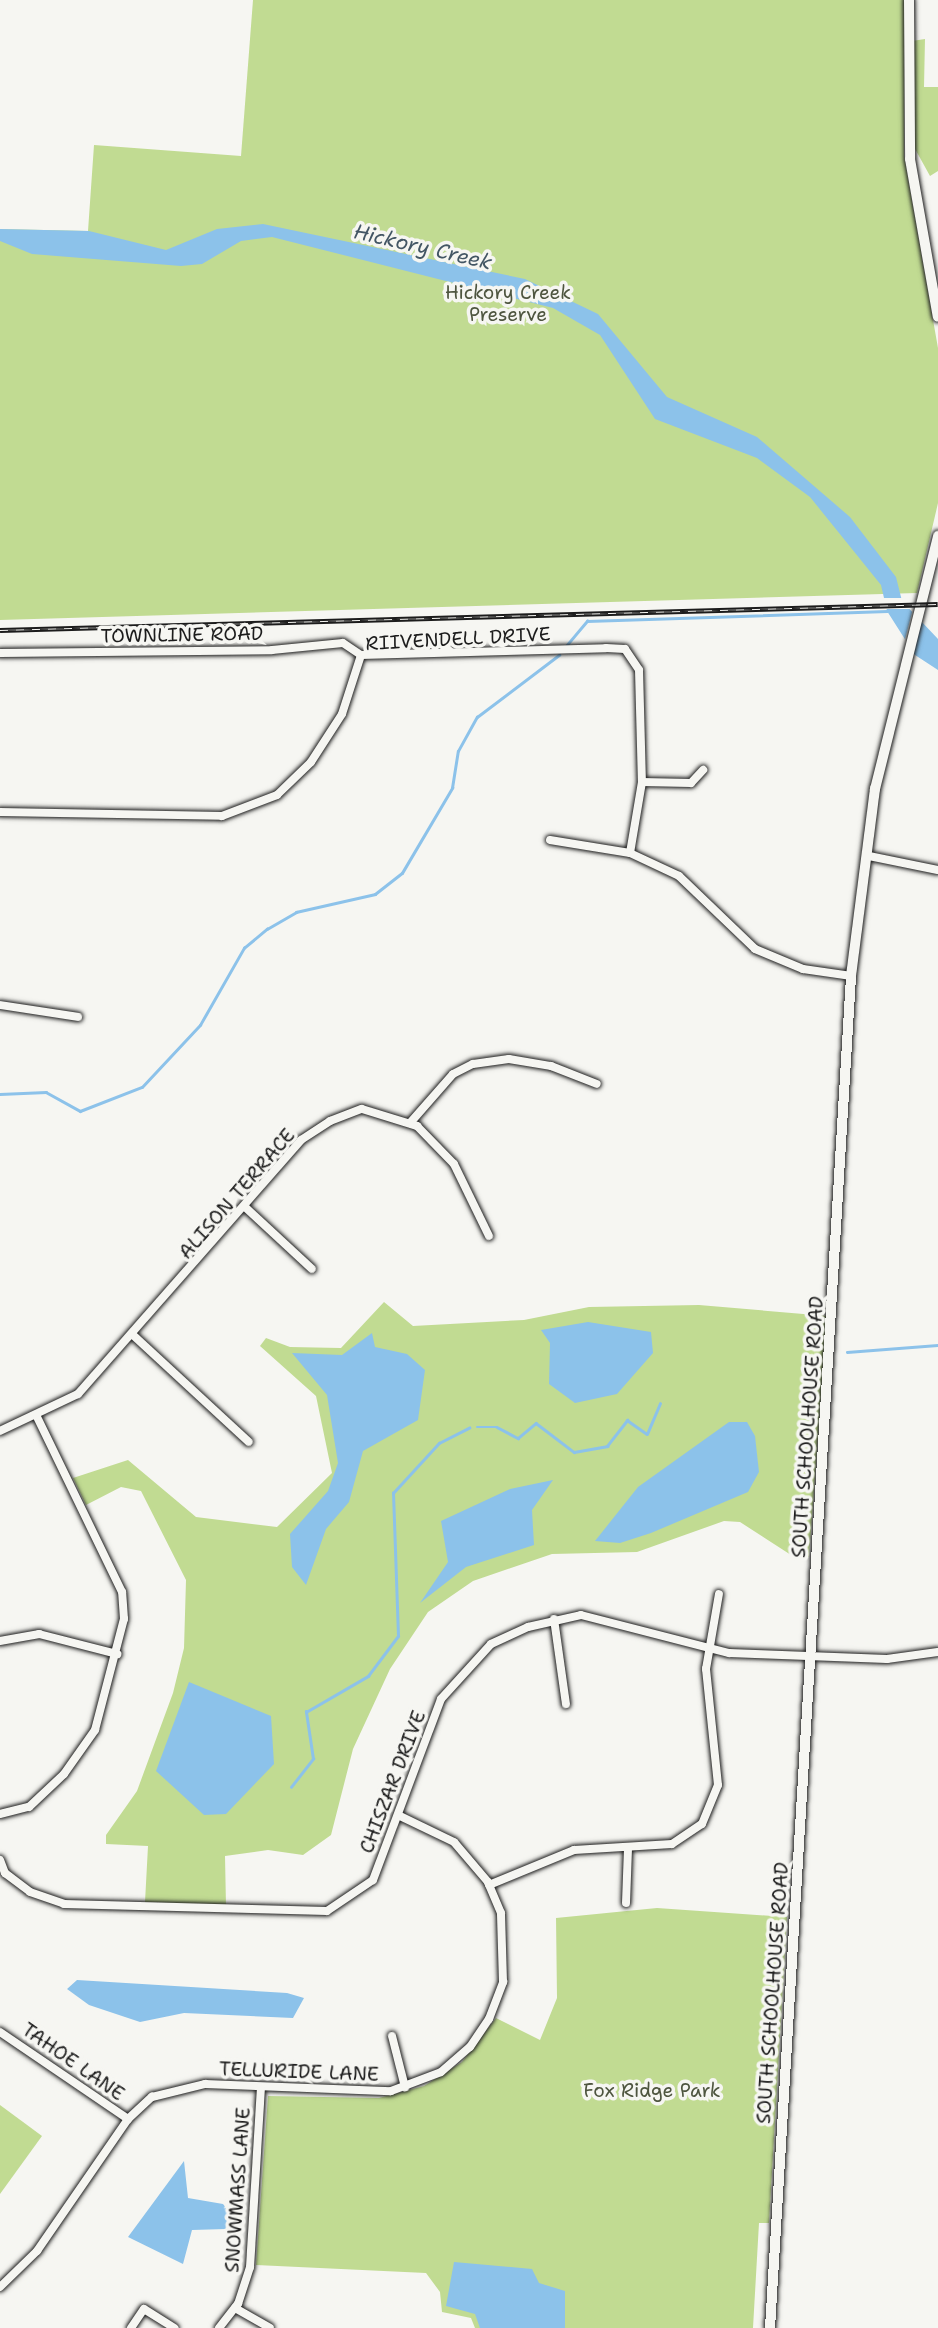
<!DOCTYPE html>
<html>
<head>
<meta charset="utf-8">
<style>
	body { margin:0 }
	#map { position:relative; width:938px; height:2328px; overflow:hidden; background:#f6f6f2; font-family:"Shantell Sans",sans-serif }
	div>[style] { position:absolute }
	.green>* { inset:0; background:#c1db92 }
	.water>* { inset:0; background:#8cc2ea }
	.pier>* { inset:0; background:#f6f6f2 }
	.stream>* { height:2.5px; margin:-1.25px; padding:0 1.25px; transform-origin:1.25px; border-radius:1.25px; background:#8cc2ea }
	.roads { filter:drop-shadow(0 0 2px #1c1c1c) drop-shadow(0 0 2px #1c1c1c) }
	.minor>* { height:8px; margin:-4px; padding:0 4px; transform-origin:4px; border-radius:4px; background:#f6f6f2 }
	.tertiary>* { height:10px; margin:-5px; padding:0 5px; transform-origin:5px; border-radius:5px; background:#f6f6f2 }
	.rail>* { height:5px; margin-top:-2.5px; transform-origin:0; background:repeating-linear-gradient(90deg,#f6f6f2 0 8px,#1c1c1c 0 16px); box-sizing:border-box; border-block:2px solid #1c1c1c }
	span { translate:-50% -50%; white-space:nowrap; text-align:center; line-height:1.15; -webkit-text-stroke:7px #f6f6f2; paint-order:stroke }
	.park-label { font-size:19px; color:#4e553f }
	.street-label { font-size:19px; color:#1c1c1c }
	.water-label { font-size:21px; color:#435664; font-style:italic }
</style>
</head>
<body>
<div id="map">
	<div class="green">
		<i style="clip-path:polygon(253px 0,905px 0,904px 156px,938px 348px,938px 503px,917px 593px,0 620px,0 229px,88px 231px,94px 145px,241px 156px)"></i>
		<i style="clip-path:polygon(925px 39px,924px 87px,938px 87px,938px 171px,930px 176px,914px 147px,912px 41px)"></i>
		<i style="clip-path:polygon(384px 1302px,413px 1326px,524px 1320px,589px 1307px,699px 1305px,827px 1316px,809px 1557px,791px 1555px,740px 1522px,724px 1521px,637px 1552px,552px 1554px,473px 1581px,428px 1612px,390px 1669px,353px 1749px,331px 1835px,303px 1855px,268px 1850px,225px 1856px,226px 1906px,145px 1902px,148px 1846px,106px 1844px,106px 1835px,137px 1791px,173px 1693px,184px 1648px,186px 1580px,141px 1491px,121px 1487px,86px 1505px,73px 1478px,128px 1460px,196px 1517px,277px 1527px,332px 1473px,316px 1396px,260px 1346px,266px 1338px,290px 1347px,341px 1348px)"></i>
		<i style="clip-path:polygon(657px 1908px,787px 1917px,769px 2223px,759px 2223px,753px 2328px,475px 2328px,471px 2318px,442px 2312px,440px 2292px,426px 2273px,256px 2265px,268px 2096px,379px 2098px,424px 2086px,462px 2062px,496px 2018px,540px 2040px,557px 1998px,556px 1918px)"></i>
		<i style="clip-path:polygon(0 2105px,42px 2136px,0 2194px)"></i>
	</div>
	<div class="water">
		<i style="clip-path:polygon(263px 224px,525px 279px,598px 314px,667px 397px,757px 437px,850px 517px,896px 577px,902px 601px,938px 639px,938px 670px,915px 655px,887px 611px,881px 585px,810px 497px,757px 458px,655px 419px,600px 335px,553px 308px,272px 237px,241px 241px,202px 264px,181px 266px,32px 254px,0 241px,0 229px,89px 231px,166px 250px,217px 229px)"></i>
		<i style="clip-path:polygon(588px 1322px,651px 1332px,653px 1353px,617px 1394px,575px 1403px,549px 1384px,550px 1343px,541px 1330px)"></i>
		<i style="clip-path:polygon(372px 1333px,375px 1347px,407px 1354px,425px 1370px,418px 1420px,363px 1451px,349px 1502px,326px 1529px,306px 1585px,292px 1567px,290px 1534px,328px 1491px,338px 1463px,327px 1395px,292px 1353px,342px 1355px)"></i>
		<i style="clip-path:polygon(729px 1422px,747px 1422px,755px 1436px,759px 1472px,748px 1492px,651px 1533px,620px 1543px,595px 1541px,638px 1487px)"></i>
		<i style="clip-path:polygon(553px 1480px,532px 1510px,534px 1545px,466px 1567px,420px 1603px,448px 1562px,441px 1521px,510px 1489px)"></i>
		<i style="clip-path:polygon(189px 1682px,271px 1716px,274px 1764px,226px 1814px,204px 1815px,156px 1771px)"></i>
		<i style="clip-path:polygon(77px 1980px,287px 1993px,304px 1998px,293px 2018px,184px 2013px,140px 2022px,89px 2005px,67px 1989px)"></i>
		<i style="clip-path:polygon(184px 2161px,188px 2198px,223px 2204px,230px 2213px,226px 2229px,192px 2230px,183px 2264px,128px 2237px)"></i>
		<i style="clip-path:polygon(454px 2262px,532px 2269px,539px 2283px,565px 2291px,565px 2328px,480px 2328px,475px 2314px,446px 2306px)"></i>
	</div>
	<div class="pier">
		<i style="clip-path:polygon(881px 598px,905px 598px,922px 619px,912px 656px,904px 643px,913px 609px,883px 609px)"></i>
	</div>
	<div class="stream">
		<i style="left:566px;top:646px;width:33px;rotate:-50deg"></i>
		<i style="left:587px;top:621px;width:300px;rotate:-1.9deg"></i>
		<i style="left:0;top:1094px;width:46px;rotate:-2.5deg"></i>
		<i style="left:46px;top:1092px;width:39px;rotate:29deg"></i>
		<i style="left:80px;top:1111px;width:66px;rotate:-21.2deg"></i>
		<i style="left:142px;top:1087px;width:85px;rotate:-46.9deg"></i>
		<i style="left:200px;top:1025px;width:89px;rotate:-60.3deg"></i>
		<i style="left:244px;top:948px;width:30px;rotate:-40deg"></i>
		<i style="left:267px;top:929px;width:34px;rotate:-30deg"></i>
		<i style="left:296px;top:912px;width:81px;rotate:-12.8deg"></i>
		<i style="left:375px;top:894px;width:34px;rotate:-38deg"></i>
		<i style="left:402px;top:873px;width:99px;rotate:-59.5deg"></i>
		<i style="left:452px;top:788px;width:37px;rotate:-81deg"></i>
		<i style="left:458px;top:751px;width:39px;rotate:-61deg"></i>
		<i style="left:477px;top:717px;width:103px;rotate:-37.1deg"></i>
		<i style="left:847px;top:1352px;width:91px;rotate:-4.4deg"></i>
		<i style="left:477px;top:1427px;width:20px"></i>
		<i style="left:497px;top:1427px;width:24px;rotate:28deg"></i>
		<i style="left:518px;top:1438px;width:23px;rotate:-40deg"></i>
		<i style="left:536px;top:1423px;width:48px;rotate:37.3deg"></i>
		<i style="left:574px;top:1452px;width:34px;rotate:-10deg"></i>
		<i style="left:607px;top:1446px;width:33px;rotate:-52deg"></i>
		<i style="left:627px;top:1420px;width:24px;rotate:35deg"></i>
		<i style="left:647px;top:1434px;width:33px;rotate:-67deg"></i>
		<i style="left:291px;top:1787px;width:36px;rotate:-52deg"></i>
		<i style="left:313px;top:1759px;width:48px;rotate:-98.5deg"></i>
		<i style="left:306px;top:1712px;width:72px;rotate:-30.1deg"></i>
		<i style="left:368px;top:1676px;width:50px;rotate:-53.1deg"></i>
		<i style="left:398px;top:1636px;width:143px;rotate:-92deg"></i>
		<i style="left:393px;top:1493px;width:68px;rotate:-47.4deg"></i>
		<i style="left:439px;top:1443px;width:34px;rotate:-27deg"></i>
	</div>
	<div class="roads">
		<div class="minor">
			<i style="left:0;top:653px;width:272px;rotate:-0.6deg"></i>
			<i style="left:272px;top:650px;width:71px;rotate:-5.6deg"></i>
			<i style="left:343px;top:643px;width:22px;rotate:34deg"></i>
			<i style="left:642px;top:782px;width:49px;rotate:1.2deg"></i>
			<i style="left:691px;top:783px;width:18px;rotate:-47deg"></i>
			<i style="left:0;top:812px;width:222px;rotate:1deg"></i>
			<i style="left:222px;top:816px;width:59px;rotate:-20.9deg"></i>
			<i style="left:277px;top:795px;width:47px;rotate:-44.1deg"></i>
			<i style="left:311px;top:762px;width:57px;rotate:-57.1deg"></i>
			<i style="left:342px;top:714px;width:62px;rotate:-72.1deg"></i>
			<i style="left:361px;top:655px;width:245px;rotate:-1.6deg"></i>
			<i style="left:606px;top:648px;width:19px;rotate:3deg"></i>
			<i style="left:625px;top:649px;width:25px;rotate:56deg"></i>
			<i style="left:639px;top:670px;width:112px;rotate:88.5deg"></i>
			<i style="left:642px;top:782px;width:72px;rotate:99.6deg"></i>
			<i style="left:550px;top:840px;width:81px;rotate:9.2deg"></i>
			<i style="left:630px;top:853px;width:54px;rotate:25.1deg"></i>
			<i style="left:679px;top:876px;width:105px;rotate:43.8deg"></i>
			<i style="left:755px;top:949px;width:52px;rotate:22.6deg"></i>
			<i style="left:803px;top:969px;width:49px;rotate:8.3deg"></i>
			<i style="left:869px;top:856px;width:70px;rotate:11.5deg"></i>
			<i style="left:0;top:1005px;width:79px;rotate:8.7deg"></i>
			<i style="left:410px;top:1123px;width:65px;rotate:-48.7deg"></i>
			<i style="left:453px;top:1074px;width:22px;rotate:-27deg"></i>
			<i style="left:473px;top:1064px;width:36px;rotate:-8deg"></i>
			<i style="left:509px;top:1059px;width:43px;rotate:9.5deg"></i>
			<i style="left:551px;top:1066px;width:49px;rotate:21.4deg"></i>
			<i style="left:245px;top:1207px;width:91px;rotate:42.8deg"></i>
			<i style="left:134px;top:1336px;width:156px;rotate:42.7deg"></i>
			<i style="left:0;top:1431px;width:86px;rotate:-25.4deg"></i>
			<i style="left:78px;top:1394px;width:338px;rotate:-48.7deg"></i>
			<i style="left:301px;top:1140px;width:35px;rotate:-33deg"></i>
			<i style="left:330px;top:1121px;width:34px;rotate:-21deg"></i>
			<i style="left:362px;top:1109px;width:58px;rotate:17.2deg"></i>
			<i style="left:417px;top:1126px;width:53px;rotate:45.8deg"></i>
			<i style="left:454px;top:1164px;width:80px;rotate:64.1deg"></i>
			<i style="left:554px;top:1619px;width:86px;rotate:82deg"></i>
			<i style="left:0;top:1641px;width:40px;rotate:-10deg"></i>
			<i style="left:39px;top:1634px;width:81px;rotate:14.4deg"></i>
			<i style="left:0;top:1814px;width:30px;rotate:-14deg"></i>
			<i style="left:29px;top:1807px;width:48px;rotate:-43.3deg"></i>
			<i style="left:64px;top:1774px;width:54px;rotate:-54.8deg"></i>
			<i style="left:95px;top:1730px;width:115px;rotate:-75.4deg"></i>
			<i style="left:124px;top:1619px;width:27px;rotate:-94deg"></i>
			<i style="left:122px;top:1592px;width:195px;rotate:-115.9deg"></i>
			<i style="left:0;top:1860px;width:14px;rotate:69deg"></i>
			<i style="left:5px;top:1873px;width:31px;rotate:37deg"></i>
			<i style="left:30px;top:1892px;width:36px;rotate:19deg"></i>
			<i style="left:64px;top:1904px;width:263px;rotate:1.5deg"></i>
			<i style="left:327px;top:1911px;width:55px;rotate:-34deg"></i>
			<i style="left:373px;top:1880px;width:193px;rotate:-69.4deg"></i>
			<i style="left:441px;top:1699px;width:74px;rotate:-47.7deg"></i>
			<i style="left:491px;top:1644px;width:41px;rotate:-24.7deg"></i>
			<i style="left:528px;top:1627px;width:54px;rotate:-12.8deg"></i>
			<i style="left:581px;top:1615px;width:153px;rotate:14.4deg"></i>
			<i style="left:729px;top:1653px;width:158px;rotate:2.2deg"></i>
			<i style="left:887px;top:1659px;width:51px;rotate:-7.8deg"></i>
			<i style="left:489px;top:1885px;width:92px;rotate:-22.4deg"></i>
			<i style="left:574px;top:1850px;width:98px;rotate:-3.5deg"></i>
			<i style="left:672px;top:1844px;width:36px;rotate:-34deg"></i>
			<i style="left:702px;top:1824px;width:42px;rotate:-67.7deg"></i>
			<i style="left:718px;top:1785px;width:117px;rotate:-95.9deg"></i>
			<i style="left:706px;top:1669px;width:76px;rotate:-80.2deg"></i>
			<i style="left:626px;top:1903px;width:54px;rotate:-87.9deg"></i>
			<i style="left:0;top:2032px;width:155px;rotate:34.2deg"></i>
			<i style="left:392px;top:2036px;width:53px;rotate:75.7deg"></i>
			<i style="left:0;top:2287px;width:52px;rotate:-44.2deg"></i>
			<i style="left:37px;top:2251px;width:160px;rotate:-55.4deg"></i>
			<i style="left:128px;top:2119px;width:33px;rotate:-43deg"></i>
			<i style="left:152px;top:2097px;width:55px;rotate:-13.8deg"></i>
			<i style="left:205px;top:2084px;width:186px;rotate:2.2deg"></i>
			<i style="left:391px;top:2091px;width:53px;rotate:-20.8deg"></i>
			<i style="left:441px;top:2072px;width:38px;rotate:-41deg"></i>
			<i style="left:470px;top:2047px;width:34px;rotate:-56deg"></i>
			<i style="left:489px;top:2019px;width:40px;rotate:-69deg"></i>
			<i style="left:503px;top:1982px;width:69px;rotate:-91.7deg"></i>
			<i style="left:501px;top:1913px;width:34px;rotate:-113deg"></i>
			<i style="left:488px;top:1882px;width:52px;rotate:-130.4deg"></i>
			<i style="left:454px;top:1842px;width:62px;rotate:-154.3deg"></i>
			<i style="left:235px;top:2308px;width:40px;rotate:29.7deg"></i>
			<i style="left:131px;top:2328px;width:23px;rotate:-56deg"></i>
			<i style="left:144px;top:2309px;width:36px;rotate:32deg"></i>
			<i style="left:219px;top:2328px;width:31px;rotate:-52deg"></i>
			<i style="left:238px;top:2304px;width:39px;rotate:-72deg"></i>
			<i style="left:250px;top:2267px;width:180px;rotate:-86.5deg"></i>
		</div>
		<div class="tertiary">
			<i style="left:909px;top:0;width:159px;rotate:89.6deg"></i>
			<i style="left:910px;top:159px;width:160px;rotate:80deg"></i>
			<i style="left:770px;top:2328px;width:1354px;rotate:-86.57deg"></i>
			<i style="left:851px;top:976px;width:189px;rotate:-82.7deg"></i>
			<i style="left:875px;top:789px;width:261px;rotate:-76deg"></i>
		</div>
	</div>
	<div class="rail">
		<i style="left:0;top:630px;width:938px;rotate:-1.59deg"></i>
	</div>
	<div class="park-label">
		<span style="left:508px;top:304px">Hickory Creek<br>Preserve</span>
		<span style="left:652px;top:2091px">Fox Ridge Park</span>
	</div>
	<div class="street-label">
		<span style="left:182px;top:635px;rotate:-1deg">TOWNLINE ROAD</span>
		<span style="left:458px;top:639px;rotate:-3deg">RIIVENDELL DRIVE</span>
		<span style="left:237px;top:1194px;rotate:-49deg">ALISON TERRACE</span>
		<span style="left:808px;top:1427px;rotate:-86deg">SOUTH SCHOOLHOUSE ROAD</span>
		<span style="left:393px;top:1782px;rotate:-69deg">CHISZAR DRIVE</span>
		<span style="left:773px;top:1993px;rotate:-86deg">SOUTH SCHOOLHOUSE ROAD</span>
		<span style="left:73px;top:2062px;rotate:35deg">TAHOE LANE</span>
		<span style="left:299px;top:2072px;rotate:2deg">TELLURIDE LANE</span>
		<span style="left:238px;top:2190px;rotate:-86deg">SNOWMASS LANE</span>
	</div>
	<div class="water-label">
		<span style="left:423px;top:247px;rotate:13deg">Hickory Creek</span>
	</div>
</div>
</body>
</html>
